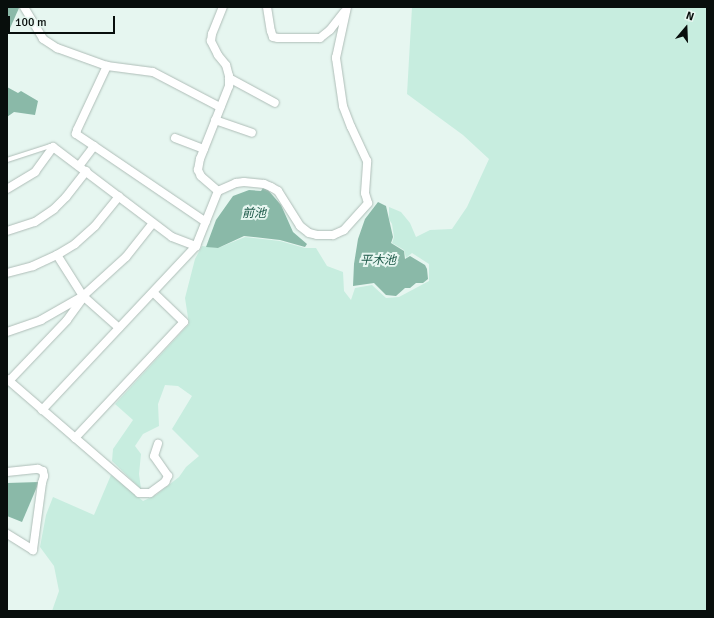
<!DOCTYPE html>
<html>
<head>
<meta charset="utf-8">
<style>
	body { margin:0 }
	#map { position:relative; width:714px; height:618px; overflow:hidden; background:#e6f6f0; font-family:Signika,"Noto Sans JP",sans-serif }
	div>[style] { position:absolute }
	.green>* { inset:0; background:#c7eddf }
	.water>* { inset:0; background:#8ab9a8 }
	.roads { filter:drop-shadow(0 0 1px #aebdb7) drop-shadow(0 0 1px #aebdb7) }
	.lane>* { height:4px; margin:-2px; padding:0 2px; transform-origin:2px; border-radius:2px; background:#fff }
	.street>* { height:8px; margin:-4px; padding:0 4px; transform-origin:4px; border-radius:4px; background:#fff }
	span { translate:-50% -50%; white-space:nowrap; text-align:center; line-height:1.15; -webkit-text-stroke:4px #e6f6f0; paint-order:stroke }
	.water-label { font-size:12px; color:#1a5746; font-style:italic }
	.frame { position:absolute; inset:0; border:8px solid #080e0c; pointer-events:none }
	.north { position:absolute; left:666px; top:8px; width:40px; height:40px; -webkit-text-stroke:3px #e6f6f0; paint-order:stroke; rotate:19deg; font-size:11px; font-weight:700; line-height:16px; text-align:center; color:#080e0c }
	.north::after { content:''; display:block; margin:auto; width:14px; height:18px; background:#080e0c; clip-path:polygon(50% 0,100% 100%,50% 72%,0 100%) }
	.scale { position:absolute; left:8px; top:16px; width:107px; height:18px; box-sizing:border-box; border:2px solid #080e0c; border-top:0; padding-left:5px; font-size:12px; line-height:14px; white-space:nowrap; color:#080e0c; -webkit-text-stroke:3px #e6f6f0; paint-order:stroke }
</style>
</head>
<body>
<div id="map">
	<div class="green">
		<i style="clip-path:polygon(412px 7px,707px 7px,707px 611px,52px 611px,59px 591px,54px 566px,40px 547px,46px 515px,53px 497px,94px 515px,111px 475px,143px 501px,156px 495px,179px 477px,186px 467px,199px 456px,172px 429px,192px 396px,178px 386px,165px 385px,158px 404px,159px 426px,143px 434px,135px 446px,141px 454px,139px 474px,141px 489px,112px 461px,113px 449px,133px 420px,115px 404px,189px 324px,185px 298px,195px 259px,202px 246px,218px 248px,245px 237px,280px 241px,305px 248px,316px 248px,327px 266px,343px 272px,344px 291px,351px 300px,355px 288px,372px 285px,386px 298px,399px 297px,429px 281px,429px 264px,412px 253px,406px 258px,404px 250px,392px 243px,394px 237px,392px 224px,389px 219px,389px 207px,401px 212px,410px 223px,416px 237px,430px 230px,452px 229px,467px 207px,489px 159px,463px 135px,407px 94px)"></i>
	</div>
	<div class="water">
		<i style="clip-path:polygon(7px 7px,19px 8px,7px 35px)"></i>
		<i style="clip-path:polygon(7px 87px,18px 93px,21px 91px,38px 101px,35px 115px,14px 112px,7px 117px)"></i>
		<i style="clip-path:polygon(263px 188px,268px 190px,281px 205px,293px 232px,307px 244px,305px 247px,280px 240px,244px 236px,218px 248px,206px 247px,216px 220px,233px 196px,249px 190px,261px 191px)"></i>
		<i style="clip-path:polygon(378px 202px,386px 206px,393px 237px,391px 243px,404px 251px,405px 259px,410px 256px,425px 265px,427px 269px,428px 279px,423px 283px,416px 283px,410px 288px,405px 288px,396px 296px,386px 295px,374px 283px,353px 286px,354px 264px,358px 239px,365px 219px)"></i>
		<i style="clip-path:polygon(39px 482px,22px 522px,7px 516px,7px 483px)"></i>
	</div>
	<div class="roads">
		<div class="lane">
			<i style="left:7px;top:160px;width:45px;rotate:-18deg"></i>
			<i style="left:50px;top:146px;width:3px;rotate:18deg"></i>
		</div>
		<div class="street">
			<i style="left:24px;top:7px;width:37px;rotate:59deg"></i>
			<i style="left:43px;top:39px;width:17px;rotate:33deg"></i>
			<i style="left:57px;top:48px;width:53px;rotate:19.8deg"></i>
			<i style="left:107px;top:66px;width:46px;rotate:7.4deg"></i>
			<i style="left:153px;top:72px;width:76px;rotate:27.6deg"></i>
			<i style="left:267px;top:7px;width:24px;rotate:81deg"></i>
			<i style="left:271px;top:31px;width:6px;rotate:72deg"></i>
			<i style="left:273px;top:37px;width:5px;rotate:11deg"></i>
			<i style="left:278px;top:38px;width:42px"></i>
			<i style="left:320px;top:38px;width:13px;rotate:-39deg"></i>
			<i style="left:330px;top:30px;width:23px;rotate:-52deg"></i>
			<i style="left:229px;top:78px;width:52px;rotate:28.5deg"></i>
			<i style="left:215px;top:120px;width:39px;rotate:19deg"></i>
			<i style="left:175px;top:138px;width:31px;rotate:21deg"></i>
			<i style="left:94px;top:146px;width:135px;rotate:34.2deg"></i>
			<i style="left:79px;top:166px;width:25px;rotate:-53deg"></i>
			<i style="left:94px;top:146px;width:22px;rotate:-146deg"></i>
			<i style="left:76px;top:134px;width:4px;rotate:-76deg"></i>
			<i style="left:77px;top:130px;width:71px;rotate:-64.9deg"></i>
			<i style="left:7px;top:189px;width:33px;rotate:-31deg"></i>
			<i style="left:35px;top:172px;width:31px;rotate:-54deg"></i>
			<i style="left:53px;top:147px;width:149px;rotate:37.1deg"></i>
			<i style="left:172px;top:237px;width:26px;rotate:21deg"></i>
			<i style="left:218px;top:191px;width:20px;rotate:-24deg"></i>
			<i style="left:236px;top:183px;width:8px;rotate:-7deg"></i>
			<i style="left:244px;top:182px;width:20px;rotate:6deg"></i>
			<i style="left:264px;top:184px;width:8px;rotate:23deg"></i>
			<i style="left:271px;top:187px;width:8px;rotate:30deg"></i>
			<i style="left:278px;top:191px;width:41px;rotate:57.8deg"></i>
			<i style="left:300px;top:226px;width:11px;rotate:38deg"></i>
			<i style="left:309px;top:233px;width:8px;rotate:14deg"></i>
			<i style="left:317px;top:235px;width:16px"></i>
			<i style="left:333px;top:235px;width:12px;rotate:-24deg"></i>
			<i style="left:344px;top:230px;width:36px;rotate:-48deg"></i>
			<i style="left:368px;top:203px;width:10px;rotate:-107deg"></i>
			<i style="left:365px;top:193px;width:32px;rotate:-86deg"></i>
			<i style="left:367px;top:161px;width:38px;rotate:-115deg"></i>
			<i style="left:351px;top:127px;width:22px;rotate:-111deg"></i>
			<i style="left:343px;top:106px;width:49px;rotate:-98.3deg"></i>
			<i style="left:336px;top:58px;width:52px;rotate:-77.8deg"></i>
			<i style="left:7px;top:231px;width:29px;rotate:-18deg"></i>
			<i style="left:35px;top:222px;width:23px;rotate:-34deg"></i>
			<i style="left:54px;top:209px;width:17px;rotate:-45deg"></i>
			<i style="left:66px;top:197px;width:33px;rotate:-52deg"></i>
			<i style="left:57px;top:255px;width:49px;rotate:57.6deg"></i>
			<i style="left:83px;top:296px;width:48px;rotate:41.6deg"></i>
			<i style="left:7px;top:273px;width:27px;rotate:-15deg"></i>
			<i style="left:33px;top:266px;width:26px;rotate:-25deg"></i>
			<i style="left:57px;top:255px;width:21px;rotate:-31deg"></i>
			<i style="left:75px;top:244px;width:27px;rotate:-42deg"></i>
			<i style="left:95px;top:226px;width:38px;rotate:-51deg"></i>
			<i style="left:7px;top:332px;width:36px;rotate:-19deg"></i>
			<i style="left:41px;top:320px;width:48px;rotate:-29.7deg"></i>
			<i style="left:83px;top:296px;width:58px;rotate:-42.2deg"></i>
			<i style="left:126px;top:257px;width:43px;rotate:-51.5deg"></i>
			<i style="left:7px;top:379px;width:174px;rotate:40.8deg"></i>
			<i style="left:139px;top:493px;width:11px"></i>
			<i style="left:150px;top:493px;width:19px;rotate:-36deg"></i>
			<i style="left:165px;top:482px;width:7px;rotate:-63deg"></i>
			<i style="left:168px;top:476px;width:24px;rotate:-125deg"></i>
			<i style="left:154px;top:456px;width:13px;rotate:-72deg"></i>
			<i style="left:9px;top:381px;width:84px;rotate:-46.4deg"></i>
			<i style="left:67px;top:320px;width:26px;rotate:-54deg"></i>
			<i style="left:42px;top:410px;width:225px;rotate:-46.8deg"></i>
			<i style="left:196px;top:246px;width:59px;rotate:-68.2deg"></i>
			<i style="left:218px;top:191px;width:23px;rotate:-139deg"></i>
			<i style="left:201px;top:176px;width:7px;rotate:-117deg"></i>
			<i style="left:198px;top:170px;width:11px;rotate:-80deg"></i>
			<i style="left:200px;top:159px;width:79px;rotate:-68.3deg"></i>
			<i style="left:229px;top:86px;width:10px;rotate:-90deg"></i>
			<i style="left:229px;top:76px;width:11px;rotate:-105deg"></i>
			<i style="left:226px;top:65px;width:13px;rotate:-129deg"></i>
			<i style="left:218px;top:55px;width:16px;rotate:-117deg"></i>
			<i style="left:211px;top:41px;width:7px;rotate:-82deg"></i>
			<i style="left:212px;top:34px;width:29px;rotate:-68deg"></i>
			<i style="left:75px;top:438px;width:159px;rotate:-46.8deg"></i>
			<i style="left:184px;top:322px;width:42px;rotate:-136deg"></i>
			<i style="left:7px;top:472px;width:31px;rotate:-6deg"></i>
			<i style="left:38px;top:469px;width:5px;rotate:22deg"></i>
			<i style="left:43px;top:471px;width:5px;rotate:79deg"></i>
			<i style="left:44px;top:476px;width:7px;rotate:106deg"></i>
			<i style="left:42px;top:483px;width:68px;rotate:97.7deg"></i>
			<i style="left:33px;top:550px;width:31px;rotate:-148deg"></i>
		</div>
	</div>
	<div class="water-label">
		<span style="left:254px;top:214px">前池</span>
		<span style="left:378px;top:261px">平木池</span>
	</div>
	<div class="frame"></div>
	<div class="north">N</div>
	<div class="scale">100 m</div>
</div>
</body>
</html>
